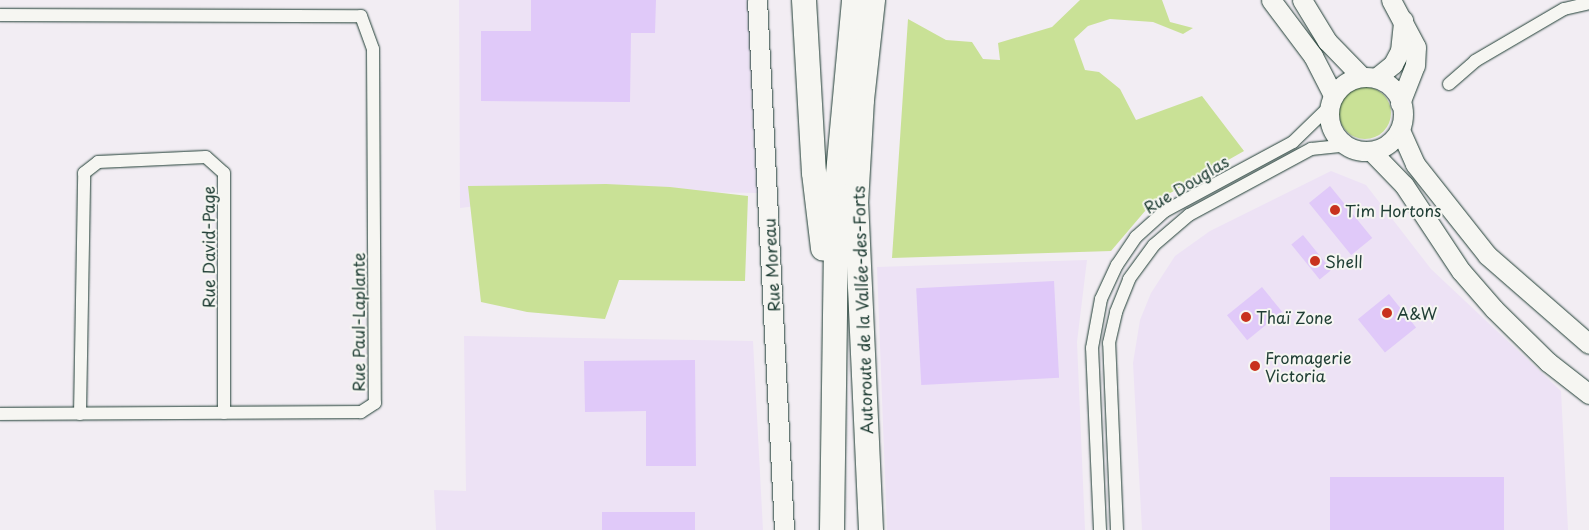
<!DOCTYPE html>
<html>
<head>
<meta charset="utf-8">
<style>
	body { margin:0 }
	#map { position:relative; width:1589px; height:530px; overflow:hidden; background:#f2edf3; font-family:"Playpen Sans",sans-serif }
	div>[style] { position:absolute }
	.built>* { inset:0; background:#ede2f5 }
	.green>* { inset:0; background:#c9e196 }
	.round { border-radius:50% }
	.building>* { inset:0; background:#e0c9f9; transform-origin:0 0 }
	.roads { filter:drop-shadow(0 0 1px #1f3d34) drop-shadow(0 0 1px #1f3d34) }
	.street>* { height:12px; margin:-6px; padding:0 6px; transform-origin:6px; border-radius:6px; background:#f6f6f2 }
	.secondary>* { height:19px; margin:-9.5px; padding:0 9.5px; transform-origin:9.5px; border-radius:9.5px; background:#f6f6f2 }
	.secondary>.ring { margin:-9.5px; padding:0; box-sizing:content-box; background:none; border:19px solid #f6f6f2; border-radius:50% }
	.highway>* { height:24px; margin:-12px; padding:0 12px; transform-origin:12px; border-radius:12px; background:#f6f6f2 }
	.dots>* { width:14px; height:14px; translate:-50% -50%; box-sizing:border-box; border:2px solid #f6f6f2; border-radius:50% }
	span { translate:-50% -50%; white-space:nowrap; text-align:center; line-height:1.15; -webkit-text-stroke:4px #f6f6f2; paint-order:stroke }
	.street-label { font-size:16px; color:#1f3d34 }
	.poi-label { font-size:16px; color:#1f3d34 }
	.left { translate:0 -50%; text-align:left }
</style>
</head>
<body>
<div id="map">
	<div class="built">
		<i style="clip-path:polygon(459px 0,748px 0,759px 193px,555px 190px,535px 199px,460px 208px)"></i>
		<i style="clip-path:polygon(1331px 171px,1366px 185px,1431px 269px,1561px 391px,1568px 530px,1142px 530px,1133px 363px,1140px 320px,1151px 293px,1175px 256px,1210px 231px)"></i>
		<i style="clip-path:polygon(1087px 260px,1077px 342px,1085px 530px,887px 530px,877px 267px)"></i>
		<i style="clip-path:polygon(464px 336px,753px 341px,763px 530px,436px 530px,434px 490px,466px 491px)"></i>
	</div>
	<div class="green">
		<i style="clip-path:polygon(1080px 0,1162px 0,1170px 22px,1193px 28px,1183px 34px,1153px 22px,1110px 19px,1088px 26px,1074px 39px,1085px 70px,1099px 72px,1120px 89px,1136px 120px,1202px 96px,1244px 151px,1151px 204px,1111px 251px,892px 258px,908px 19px,946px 40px,972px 42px,983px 59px,1000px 60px,998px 43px,1052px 27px)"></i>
		<i class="round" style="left:1339px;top:87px;width:52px;height:52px"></i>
		<i style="clip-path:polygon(606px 184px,670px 187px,748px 196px,745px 281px,619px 280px,605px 319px,527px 312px,481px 302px,468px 186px)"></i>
	</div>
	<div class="building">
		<i style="clip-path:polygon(531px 0,656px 0,655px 33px,631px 33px,630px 102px,481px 101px,481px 31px,531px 31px)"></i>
		<i style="left:1330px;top:186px;width:67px;height:27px;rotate:51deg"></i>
		<i style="left:1303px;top:235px;width:45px;height:15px;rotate:51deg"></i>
		<i style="left:1054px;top:281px;width:97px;height:138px;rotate:87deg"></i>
		<i style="left:1262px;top:287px;width:32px;height:45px;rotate:51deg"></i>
		<i style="left:1389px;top:294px;width:43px;height:40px;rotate:51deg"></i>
		<i style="clip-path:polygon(695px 360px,696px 466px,646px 466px,646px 411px,585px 412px,584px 361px)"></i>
		<i style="left:1504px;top:477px;width:53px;height:174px;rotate:90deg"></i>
		<i style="left:695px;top:512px;width:18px;height:93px;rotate:90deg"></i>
	</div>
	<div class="roads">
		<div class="street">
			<i style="left:0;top:15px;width:361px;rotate:0.2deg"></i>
			<i style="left:361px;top:16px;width:35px;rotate:70deg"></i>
			<i style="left:373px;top:49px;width:354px;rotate:89.7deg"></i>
			<i style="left:375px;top:403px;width:17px;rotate:147deg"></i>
			<i style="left:361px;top:412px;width:361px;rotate:179.7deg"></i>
			<i style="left:1449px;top:84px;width:35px;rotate:-41deg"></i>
			<i style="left:1475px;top:61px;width:103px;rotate:-30.3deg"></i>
			<i style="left:1564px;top:9px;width:26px;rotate:-13deg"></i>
			<i style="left:80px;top:414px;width:241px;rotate:-89deg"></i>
			<i style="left:84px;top:173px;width:18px;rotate:-38deg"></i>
			<i style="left:98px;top:162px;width:108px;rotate:-2.7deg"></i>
			<i style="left:206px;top:157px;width:24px;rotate:42deg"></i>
			<i style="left:224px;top:173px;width:240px;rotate:90deg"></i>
			<i style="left:1100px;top:530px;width:182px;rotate:-92.5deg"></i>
			<i style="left:1092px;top:348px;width:50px;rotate:-79.6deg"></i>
			<i style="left:1101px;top:299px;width:38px;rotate:-65deg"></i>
			<i style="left:1117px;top:265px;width:34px;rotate:-56deg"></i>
			<i style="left:1136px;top:237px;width:39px;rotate:-42deg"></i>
			<i style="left:1165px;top:211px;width:145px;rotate:-28.3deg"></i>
			<i style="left:1293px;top:142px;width:52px;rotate:-44.2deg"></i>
			<i style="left:1117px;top:530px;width:187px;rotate:-92.4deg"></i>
			<i style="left:1109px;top:343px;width:32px;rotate:-77deg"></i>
			<i style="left:1116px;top:312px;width:35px;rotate:-68deg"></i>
			<i style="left:1129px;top:279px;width:42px;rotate:-53.7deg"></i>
			<i style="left:1154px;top:245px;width:46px;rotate:-40.6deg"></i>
			<i style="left:1189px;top:215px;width:139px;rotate:-28.4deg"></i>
			<i style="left:1311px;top:149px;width:36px;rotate:-6deg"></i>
		</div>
		<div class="secondary">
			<i style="left:757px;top:0;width:531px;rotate:87.08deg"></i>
			<i style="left:1271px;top:0;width:70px;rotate:53.1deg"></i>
			<i style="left:1313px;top:56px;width:44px;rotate:62.9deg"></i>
			<i style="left:1302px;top:0;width:48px;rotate:58.6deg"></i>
			<i style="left:1327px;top:41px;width:49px;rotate:45.8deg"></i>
			<i style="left:1391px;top:0;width:53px;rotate:62deg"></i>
			<i style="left:1416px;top:47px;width:18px;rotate:93deg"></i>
			<i style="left:1415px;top:65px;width:41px;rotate:111.5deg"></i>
			<i class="ring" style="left:1329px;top:77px;width:55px;height:55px"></i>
			<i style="left:1376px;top:78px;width:22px;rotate:-39deg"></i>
			<i style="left:1393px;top:64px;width:15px;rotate:-62deg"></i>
			<i style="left:1400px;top:51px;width:31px;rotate:-84deg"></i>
			<i style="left:1400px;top:130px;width:37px;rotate:66deg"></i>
			<i style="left:1415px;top:164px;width:116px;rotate:51.6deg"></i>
			<i style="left:1487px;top:255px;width:135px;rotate:41.1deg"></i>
			<i style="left:1371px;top:151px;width:47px;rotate:45.9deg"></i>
			<i style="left:1404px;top:185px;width:103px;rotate:56.5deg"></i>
			<i style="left:1461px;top:271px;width:50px;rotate:49deg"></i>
			<i style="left:1494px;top:309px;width:76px;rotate:44.5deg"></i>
			<i style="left:1548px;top:362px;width:52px;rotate:38deg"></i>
		</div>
		<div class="highway">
			<i style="left:804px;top:0;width:173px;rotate:86.7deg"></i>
			<i style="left:814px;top:173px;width:76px;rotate:83.2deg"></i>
			<i style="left:832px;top:530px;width:346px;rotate:-89.2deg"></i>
			<i style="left:837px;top:184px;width:185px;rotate:-84.7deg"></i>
			<i style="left:871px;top:530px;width:326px;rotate:-92.6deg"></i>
			<i style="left:856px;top:204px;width:104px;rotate:-86.7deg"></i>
			<i style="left:862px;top:100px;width:101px;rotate:-83.7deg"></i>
		</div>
	</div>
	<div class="dots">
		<i style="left:1335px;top:210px;background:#c8321e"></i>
		<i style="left:1315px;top:261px;background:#c8321e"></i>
		<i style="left:1387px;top:313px;background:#c8321e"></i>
		<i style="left:1246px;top:317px;background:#c8321e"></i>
		<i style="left:1255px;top:366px;background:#c8321e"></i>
	</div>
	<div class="street-label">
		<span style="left:1186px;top:184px;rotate:-31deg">Rue Douglas</span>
		<span style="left:208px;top:247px;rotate:-90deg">Rue David-Page</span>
		<span style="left:771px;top:265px;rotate:-93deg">Rue Moreau</span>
		<span style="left:862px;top:310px;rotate:-92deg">Autoroute de la Vallée-des-Forts</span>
		<span style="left:358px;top:322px;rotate:-90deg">Rue Paul-Laplante</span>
	</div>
	<div class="poi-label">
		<span class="left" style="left:1345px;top:210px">Tim Hortons</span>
		<span class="left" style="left:1325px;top:261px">Shell</span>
		<span class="left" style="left:1397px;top:313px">A&amp;W</span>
		<span class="left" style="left:1256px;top:317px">Thaï Zone</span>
		<span class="left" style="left:1265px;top:366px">Fromagerie<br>Victoria</span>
	</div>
</div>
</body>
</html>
